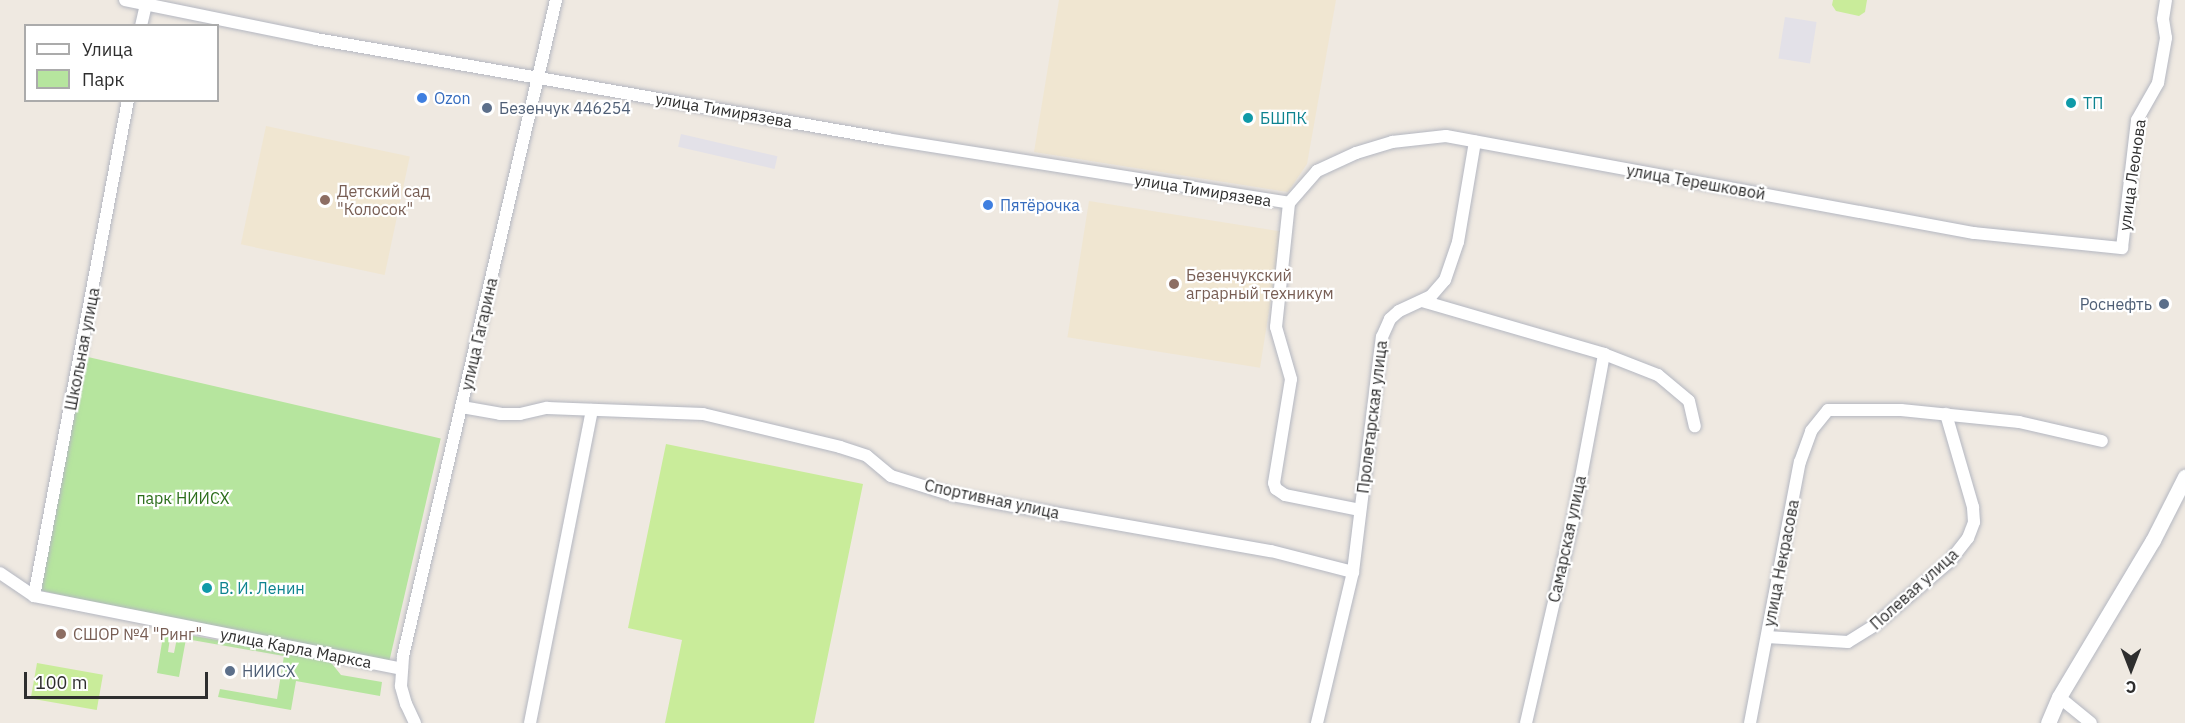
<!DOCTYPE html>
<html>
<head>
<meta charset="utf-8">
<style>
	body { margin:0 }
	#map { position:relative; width:2185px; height:723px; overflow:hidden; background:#efe9e1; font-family:"IBM Plex Sans",sans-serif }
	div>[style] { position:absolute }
	.industrial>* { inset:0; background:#e3e1e8; transform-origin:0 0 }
	.education>* { inset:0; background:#f0e6d1; transform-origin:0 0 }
	.green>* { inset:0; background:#b6e59e; transform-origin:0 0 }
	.pitch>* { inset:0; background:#c9ec9a; transform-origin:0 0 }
	.roads { filter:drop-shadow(0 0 2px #b4b7c1) drop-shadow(0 0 2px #b4b7c1) }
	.minor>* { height:12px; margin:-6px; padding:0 6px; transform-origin:6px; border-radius:6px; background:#fff }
	.tertiary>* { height:15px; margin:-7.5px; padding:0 7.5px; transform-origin:7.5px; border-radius:7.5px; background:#fff }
	.dots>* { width:16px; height:16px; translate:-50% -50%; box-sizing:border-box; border:3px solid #fff; border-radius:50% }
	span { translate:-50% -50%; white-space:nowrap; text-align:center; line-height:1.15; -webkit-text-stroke:4.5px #fff; paint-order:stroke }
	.shop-label { font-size:16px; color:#366cbe }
	.left { translate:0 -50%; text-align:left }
	.culture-label { font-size:16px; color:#0d838f }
	.service-label { font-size:16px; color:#4e5e75 }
	.right { translate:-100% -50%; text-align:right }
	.street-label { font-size:16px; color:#2e2e2e }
	.education-label { font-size:16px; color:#785e54 }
	.park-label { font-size:16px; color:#2c6e1b }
	.legend { position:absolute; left:24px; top:24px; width:195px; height:78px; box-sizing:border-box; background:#fff; border:2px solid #ababab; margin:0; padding:8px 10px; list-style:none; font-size:18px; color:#2e2e2e }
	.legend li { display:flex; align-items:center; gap:12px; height:30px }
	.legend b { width:30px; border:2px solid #ababab }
	.north { position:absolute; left:2101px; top:639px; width:60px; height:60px; -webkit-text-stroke:4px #fff; paint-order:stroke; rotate:180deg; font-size:16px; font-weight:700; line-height:24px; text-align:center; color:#2e2e2e }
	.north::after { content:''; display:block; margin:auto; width:21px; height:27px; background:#2e2e2e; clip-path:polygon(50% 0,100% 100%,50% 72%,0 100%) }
	.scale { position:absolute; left:24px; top:672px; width:184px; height:27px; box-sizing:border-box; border:3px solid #2e2e2e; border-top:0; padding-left:8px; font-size:18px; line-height:21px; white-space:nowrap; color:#2e2e2e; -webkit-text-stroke:4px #fff; paint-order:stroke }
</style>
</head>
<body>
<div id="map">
	<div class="industrial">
		<i style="left:1785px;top:17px;width:32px;height:42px;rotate:9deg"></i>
		<i style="left:681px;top:134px;width:99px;height:13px;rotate:13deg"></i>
	</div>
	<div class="education">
		<i style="clip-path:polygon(1059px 0,1336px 0,1307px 164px,1288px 192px,1034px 152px)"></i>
		<i style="left:266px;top:126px;width:147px;height:121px;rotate:12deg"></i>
		<i style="left:1089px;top:201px;width:195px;height:138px;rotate:9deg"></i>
	</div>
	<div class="green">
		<i style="left:88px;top:357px;width:362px;height:238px;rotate:13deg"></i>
		<i style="clip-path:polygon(164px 630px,171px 631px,168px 652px,174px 653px,178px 633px,329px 660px,341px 675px,382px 682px,380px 696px,296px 681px,291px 710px,218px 697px,220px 689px,277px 699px,284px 656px,186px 639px,179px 677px,157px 673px)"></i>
	</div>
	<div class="pitch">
		<i style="clip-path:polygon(1833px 0,1867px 0,1865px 12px,1859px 16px,1836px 11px,1832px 5px)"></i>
		<i style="clip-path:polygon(666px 444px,863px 484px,814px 723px,665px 723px,682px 640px,628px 628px)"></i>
		<i style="left:37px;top:663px;width:67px;height:36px;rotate:10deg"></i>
	</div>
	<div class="roads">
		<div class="minor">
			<i style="left:125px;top:0;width:195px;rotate:11.5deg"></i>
			<i style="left:316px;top:39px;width:580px;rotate:9.93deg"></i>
			<i style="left:887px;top:139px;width:407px;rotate:9deg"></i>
			<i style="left:141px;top:26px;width:23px;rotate:-77deg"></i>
			<i style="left:1422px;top:301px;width:190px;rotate:16.2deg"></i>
			<i style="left:1604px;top:354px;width:58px;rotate:21.3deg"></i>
			<i style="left:1658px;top:375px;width:40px;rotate:40deg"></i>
			<i style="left:1689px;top:401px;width:26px;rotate:77deg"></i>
			<i style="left:462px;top:407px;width:39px;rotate:10deg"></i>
			<i style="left:500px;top:414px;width:20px"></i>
			<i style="left:520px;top:414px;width:28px;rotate:-13deg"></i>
			<i style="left:547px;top:408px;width:156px;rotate:2.2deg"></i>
			<i style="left:703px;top:414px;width:141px;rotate:13.5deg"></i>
			<i style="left:840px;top:447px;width:28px;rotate:18deg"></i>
			<i style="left:867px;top:456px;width:31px;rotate:40deg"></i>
			<i style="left:891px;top:476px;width:64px;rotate:17.3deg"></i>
			<i style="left:952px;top:495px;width:324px;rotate:10deg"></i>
			<i style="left:1271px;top:551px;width:85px;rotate:14.4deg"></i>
			<i style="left:1360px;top:510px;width:76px;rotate:-168.7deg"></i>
			<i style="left:1285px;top:495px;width:11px;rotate:-146deg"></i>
			<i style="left:1276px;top:489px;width:6px;rotate:-108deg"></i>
			<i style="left:1274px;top:483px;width:105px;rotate:-80.7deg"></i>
			<i style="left:1291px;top:379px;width:54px;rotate:-106.1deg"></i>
			<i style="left:1276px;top:327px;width:125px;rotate:-84deg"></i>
			<i style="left:1289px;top:203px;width:43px;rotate:-48.8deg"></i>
			<i style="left:1317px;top:171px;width:43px;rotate:-24.8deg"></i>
			<i style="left:1356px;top:153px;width:38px;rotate:-17deg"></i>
			<i style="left:1392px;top:142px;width:54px;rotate:-6.3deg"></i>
			<i style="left:1446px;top:136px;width:537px;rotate:10.41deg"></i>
			<i style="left:1974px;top:233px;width:149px;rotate:5.8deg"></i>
			<i style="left:2122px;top:248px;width:129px;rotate:-83.3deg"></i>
			<i style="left:2137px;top:120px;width:43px;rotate:-60.4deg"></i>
			<i style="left:2158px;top:83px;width:46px;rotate:-79.9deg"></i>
			<i style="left:2166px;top:38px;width:19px;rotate:-99deg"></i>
			<i style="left:2163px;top:19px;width:19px;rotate:-81deg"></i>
			<i style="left:0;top:573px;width:41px;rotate:34.1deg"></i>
			<i style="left:34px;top:596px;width:375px;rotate:11.2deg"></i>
			<i style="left:34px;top:596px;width:505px;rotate:-79.27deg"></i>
			<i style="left:1767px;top:637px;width:81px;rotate:3.5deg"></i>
			<i style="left:1848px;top:642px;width:32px;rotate:-32deg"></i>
			<i style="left:1875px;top:625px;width:99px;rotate:-40.5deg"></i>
			<i style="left:1950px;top:561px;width:29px;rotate:-52deg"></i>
			<i style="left:1968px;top:538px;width:17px;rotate:-69deg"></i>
			<i style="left:1974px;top:522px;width:15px;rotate:-94deg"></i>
			<i style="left:1973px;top:507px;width:97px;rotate:-106.2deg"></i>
			<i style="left:2059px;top:697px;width:41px;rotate:39.1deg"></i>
			<i style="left:415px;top:723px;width:21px;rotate:-115deg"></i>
			<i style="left:406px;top:704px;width:19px;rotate:-106deg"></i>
			<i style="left:401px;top:686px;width:30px;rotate:-86deg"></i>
			<i style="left:403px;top:656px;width:674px;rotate:-76.87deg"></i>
			<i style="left:530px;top:723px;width:319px;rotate:-78.8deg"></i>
			<i style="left:1317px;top:723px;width:155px;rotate:-76.6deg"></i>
			<i style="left:1353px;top:572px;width:237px;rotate:-83deg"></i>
			<i style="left:1382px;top:337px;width:20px;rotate:-66deg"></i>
			<i style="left:1390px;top:319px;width:12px;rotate:-42deg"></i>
			<i style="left:1399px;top:311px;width:35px;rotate:-25deg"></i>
			<i style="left:1431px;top:296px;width:21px;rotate:-49deg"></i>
			<i style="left:1445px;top:280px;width:40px;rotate:-71.1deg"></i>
			<i style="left:1458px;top:242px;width:102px;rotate:-80.4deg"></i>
			<i style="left:1526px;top:723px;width:208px;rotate:-77deg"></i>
			<i style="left:1573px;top:520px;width:169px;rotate:-79.4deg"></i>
			<i style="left:1750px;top:723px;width:266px;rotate:-79.2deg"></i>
			<i style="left:1800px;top:462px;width:33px;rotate:-70deg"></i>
			<i style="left:1811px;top:431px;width:27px;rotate:-51deg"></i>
			<i style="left:1828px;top:410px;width:73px"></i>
			<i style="left:1901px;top:410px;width:119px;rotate:5.8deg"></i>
			<i style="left:2019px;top:422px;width:85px;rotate:12.9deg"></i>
		</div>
		<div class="tertiary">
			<i style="left:2048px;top:723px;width:28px;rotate:-67deg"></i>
			<i style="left:2059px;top:697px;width:183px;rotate:-59.1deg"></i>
			<i style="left:2153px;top:540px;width:71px;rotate:-63.1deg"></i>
		</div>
	</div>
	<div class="dots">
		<i style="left:422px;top:98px;background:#3f7fe0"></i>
		<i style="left:2071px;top:103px;background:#0f9aa8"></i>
		<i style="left:487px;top:108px;background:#5c6f8a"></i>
		<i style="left:1248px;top:118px;background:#0f9aa8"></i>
		<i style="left:325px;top:200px;background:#8d6e63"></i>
		<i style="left:988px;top:205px;background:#3f7fe0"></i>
		<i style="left:1174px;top:284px;background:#8d6e63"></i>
		<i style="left:2164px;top:304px;background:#5c6f8a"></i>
		<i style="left:207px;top:588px;background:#0f9aa8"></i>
		<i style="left:61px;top:634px;background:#8d6e63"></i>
		<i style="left:230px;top:671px;background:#5c6f8a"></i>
	</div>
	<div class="shop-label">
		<span class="left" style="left:434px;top:98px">Ozon</span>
		<span class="left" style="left:1000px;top:205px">Пятёрочка</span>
	</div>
	<div class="culture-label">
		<span class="left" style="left:2083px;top:103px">ТП</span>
		<span class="left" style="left:1260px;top:118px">БШПК</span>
		<span class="left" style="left:219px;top:588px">В. И. Ленин</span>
	</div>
	<div class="service-label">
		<span class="left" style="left:499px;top:108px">Безенчук 446254</span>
		<span class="right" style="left:2152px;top:304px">Роснефть</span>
		<span class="left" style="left:242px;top:671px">НИИСХ</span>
	</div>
	<div class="street-label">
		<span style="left:724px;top:110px;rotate:10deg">улица Тимирязева</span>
		<span style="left:2132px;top:175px;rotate:-82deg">улица Леонова</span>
		<span style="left:1696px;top:182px;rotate:10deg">улица Терешковой</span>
		<span style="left:1203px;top:190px;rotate:9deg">улица Тимирязева</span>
		<span style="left:479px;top:334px;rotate:-77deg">улица Гагарина</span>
		<span style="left:82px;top:349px;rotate:-79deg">Школьная улица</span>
		<span style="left:1372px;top:417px;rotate:-83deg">Пролетарская улица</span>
		<span style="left:992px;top:499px;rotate:12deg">Спортивная улица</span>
		<span style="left:1567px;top:539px;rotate:-78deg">Самарская улица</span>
		<span style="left:1781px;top:563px;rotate:-79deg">улица Некрасова</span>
		<span style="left:1914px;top:589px;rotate:-42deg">Полевая улица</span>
		<span style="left:296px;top:648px;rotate:11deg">улица Карла Маркса</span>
	</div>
	<div class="education-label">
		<span class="left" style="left:337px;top:200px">Детский сад<br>"Колосок"</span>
		<span class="left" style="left:1186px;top:284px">Безенчукский<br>аграрный техникум</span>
		<span class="left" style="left:73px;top:634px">СШОР №4 "Ринг"</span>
	</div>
	<div class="park-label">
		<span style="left:183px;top:498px">парк НИИСХ</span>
	</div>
	<ul class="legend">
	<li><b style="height:8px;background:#fff"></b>Улица</li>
	<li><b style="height:16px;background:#b6e59e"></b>Парк</li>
	</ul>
	<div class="north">С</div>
	<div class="scale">100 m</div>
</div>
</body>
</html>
